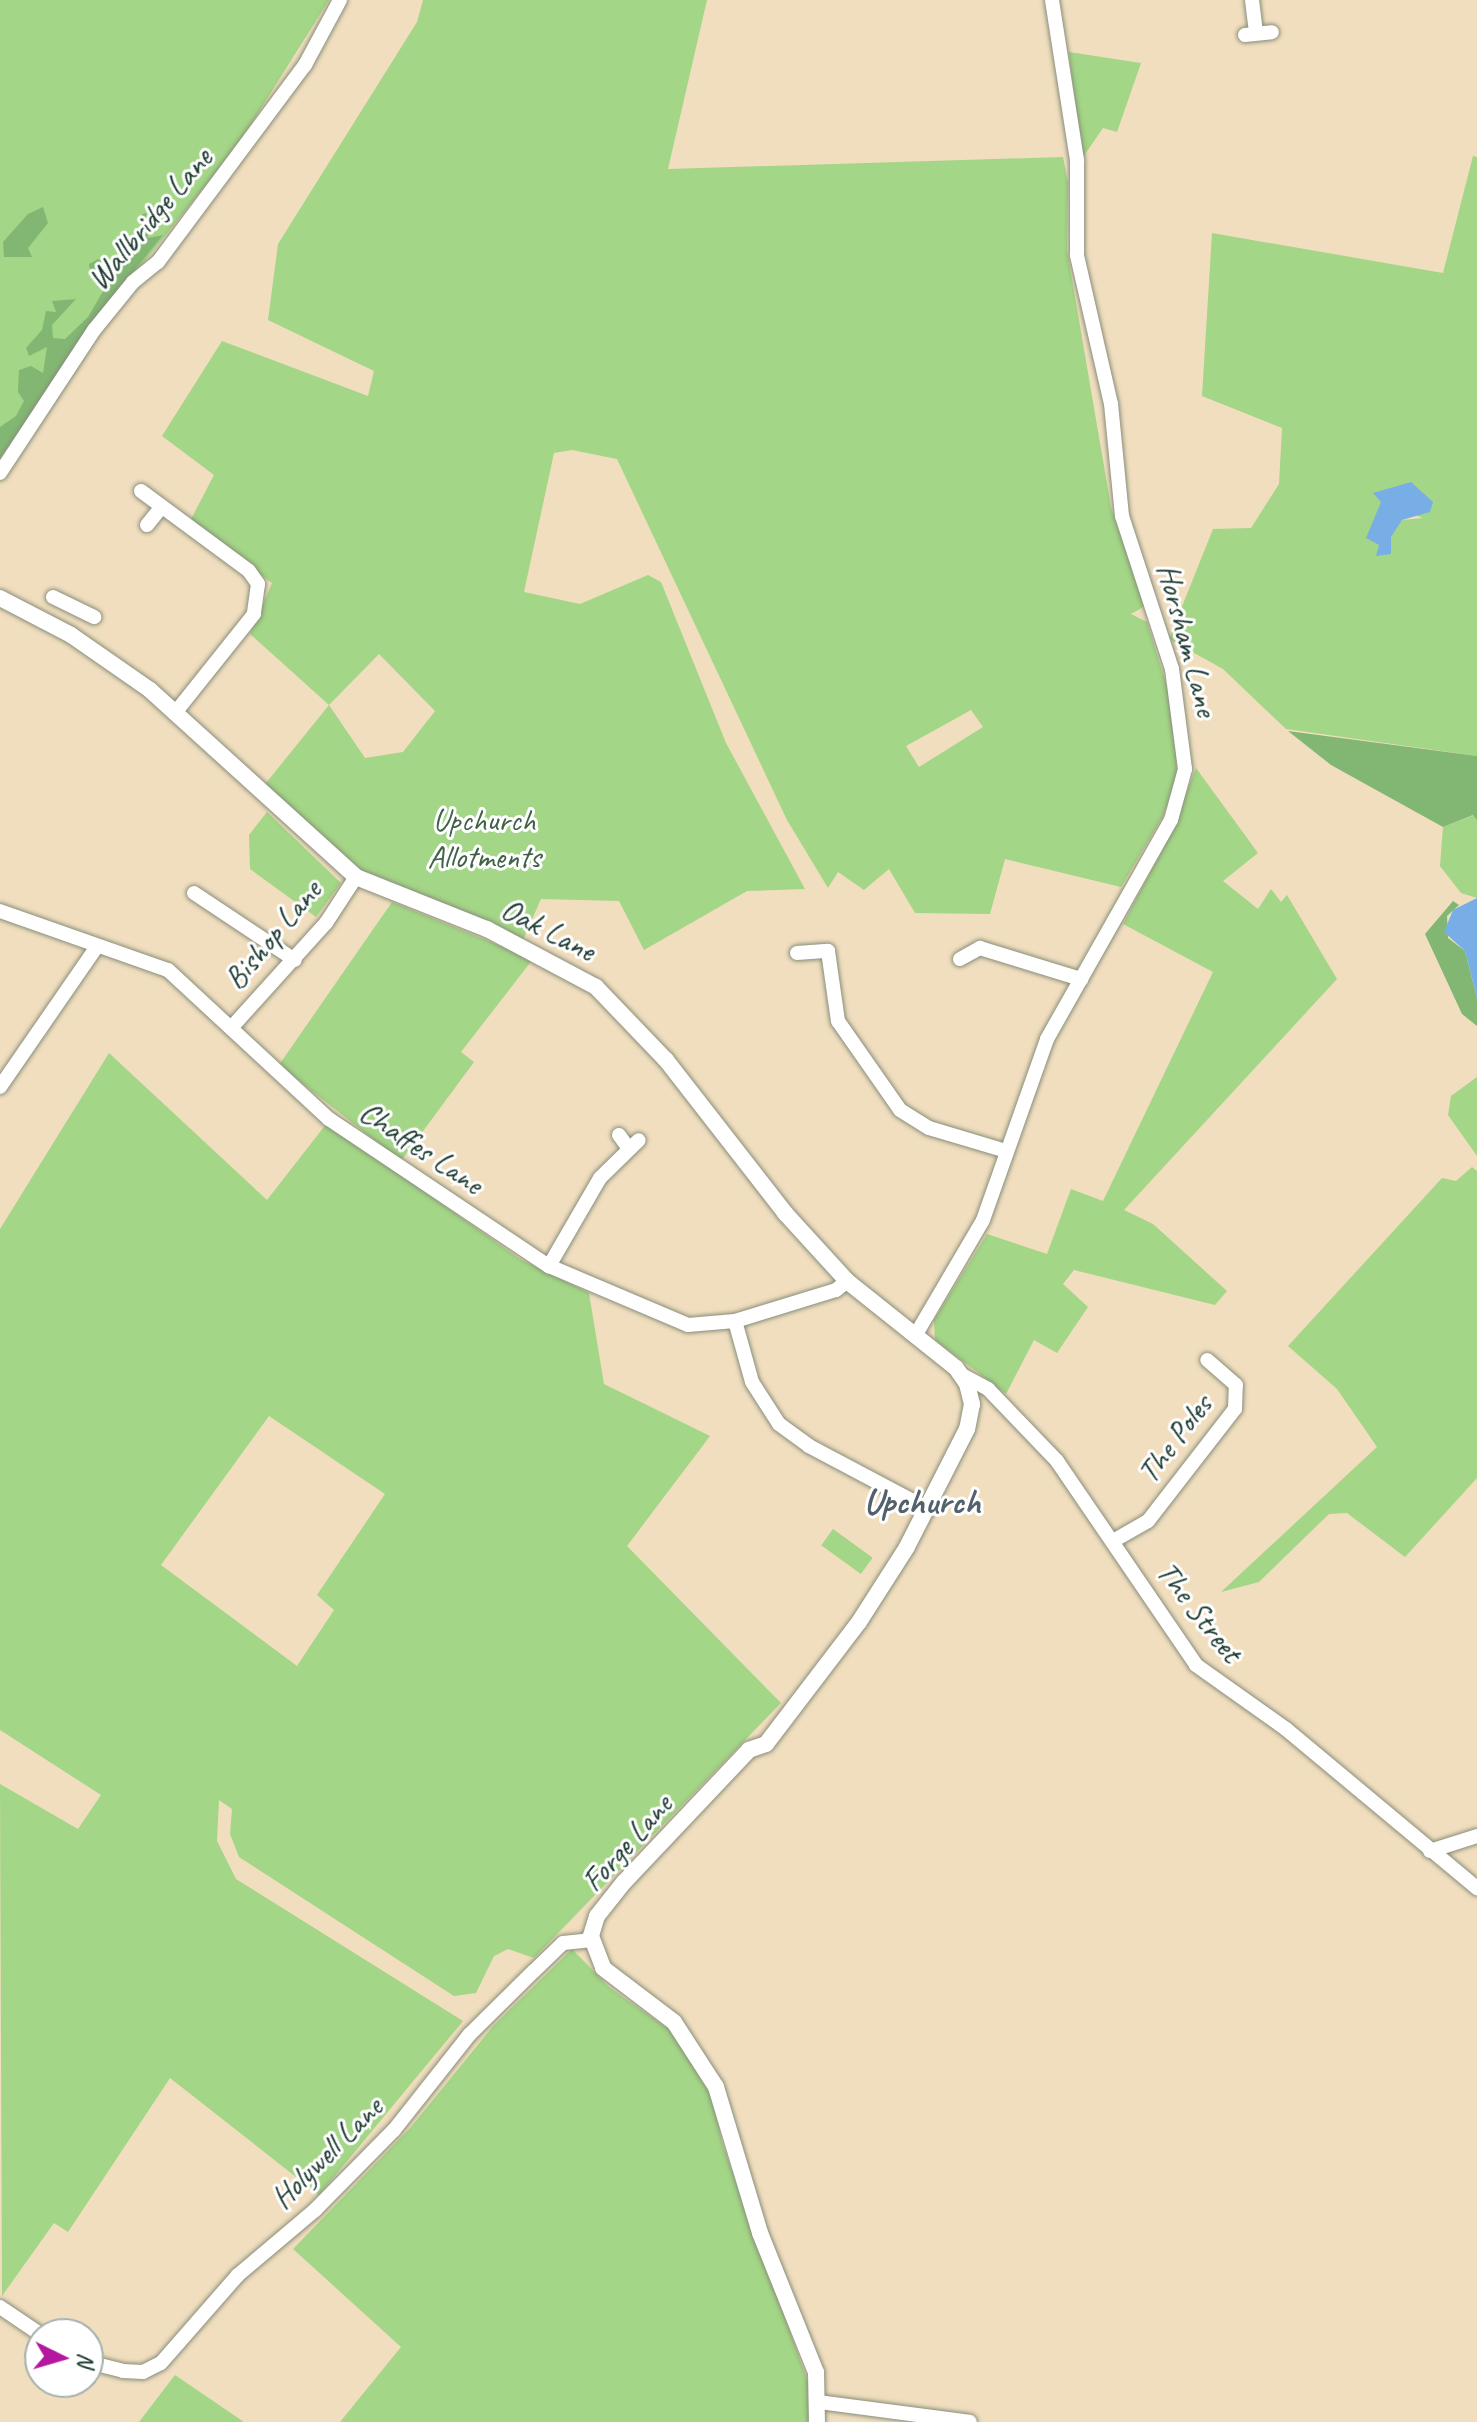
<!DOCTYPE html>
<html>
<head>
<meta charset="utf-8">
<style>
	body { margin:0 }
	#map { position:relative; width:1477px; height:2422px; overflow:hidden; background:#f1debf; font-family:Caveat,sans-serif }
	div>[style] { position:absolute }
	.green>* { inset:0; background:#a3d686; transform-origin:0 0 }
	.forest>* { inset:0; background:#82b773 }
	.water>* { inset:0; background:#78aee6 }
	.roads { filter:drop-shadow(0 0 2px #888e7a) drop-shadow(0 0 2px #888e7a) }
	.minor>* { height:14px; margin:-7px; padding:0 7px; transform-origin:7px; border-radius:7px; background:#fff }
	.tertiary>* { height:16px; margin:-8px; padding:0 8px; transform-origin:8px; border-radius:8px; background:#fff }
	span { translate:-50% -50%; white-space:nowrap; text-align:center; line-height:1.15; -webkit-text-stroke:6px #fff; paint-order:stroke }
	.street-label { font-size:32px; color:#1f3d34 }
	.park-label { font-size:32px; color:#406348 }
	.quarter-label { font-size:36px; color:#52616c; font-weight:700 }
	.north { position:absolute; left:24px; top:2318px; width:80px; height:80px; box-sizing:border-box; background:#fff; border:2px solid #a5b1ae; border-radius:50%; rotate:95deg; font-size:22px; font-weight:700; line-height:32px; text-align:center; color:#1f3d34 }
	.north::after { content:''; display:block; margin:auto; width:28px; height:36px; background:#b5179e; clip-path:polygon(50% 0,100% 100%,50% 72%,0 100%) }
</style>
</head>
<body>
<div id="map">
	<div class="green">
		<i style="clip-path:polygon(0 0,329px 0,238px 145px,25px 410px,0 450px)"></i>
		<i style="clip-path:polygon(evenodd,423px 0,707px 0,668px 169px,1063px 157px,1068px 183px,1067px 250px,1111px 507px,1145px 606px,1131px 614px,1147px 622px,1175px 712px,1177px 777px,1163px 816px,1121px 887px,1005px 859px,990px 914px,915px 913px,889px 869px,864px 890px,838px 872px,828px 888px,787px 820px,617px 459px,572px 450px,554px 453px,524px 592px,580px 604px,648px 575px,661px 582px,726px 743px,805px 889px,747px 891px,644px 950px,619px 901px,541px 899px,523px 940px,362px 874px,262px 788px,329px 705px,250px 634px,272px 583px,189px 523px,214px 475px,162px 436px,222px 341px,368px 396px,374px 371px,268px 320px,278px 244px,417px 22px,423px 0,379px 654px,435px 711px,403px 752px,365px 758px,329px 705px,379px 654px,423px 0,971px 710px,983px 727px,919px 767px,906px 746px,971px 710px)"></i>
		<i style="clip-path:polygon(1069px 52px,1141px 63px,1117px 132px,1103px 128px,1081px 160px)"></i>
		<i style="clip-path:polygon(evenodd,1473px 156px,1477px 157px,1477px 756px,1286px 729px,1223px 669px,1169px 639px,1213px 529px,1251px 528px,1279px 484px,1282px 428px,1202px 396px,1212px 233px,1443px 273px,1473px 156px,1381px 502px,1423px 518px,1402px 520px,1379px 545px,1381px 502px)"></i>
		<i style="clip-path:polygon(1196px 768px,1258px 853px,1223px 881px,1258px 909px,1271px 889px,1281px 902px,1287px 895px,1337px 979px,1124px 1210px,1153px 1224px,1227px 1291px,1215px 1305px,1074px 1270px,1063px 1284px,1088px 1307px,1057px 1353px,1034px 1340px,1006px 1394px,935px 1340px,934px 1320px,987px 1234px,1047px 1254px,1071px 1189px,1103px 1201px,1213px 972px,1123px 924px,1171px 833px)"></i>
		<i style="clip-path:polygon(267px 812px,341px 883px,316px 917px,250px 869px,249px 835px)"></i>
		<i style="clip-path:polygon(1474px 815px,1477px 820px,1477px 898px,1461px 893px,1440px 866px,1443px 827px)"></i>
		<i style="clip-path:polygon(392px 902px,533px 959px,461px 1052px,474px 1062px,401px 1161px,279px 1065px)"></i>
		<i style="clip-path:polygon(evenodd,109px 1053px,267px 1200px,327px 1123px,520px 1259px,589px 1293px,604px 1384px,710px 1436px,627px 1546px,781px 1703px,534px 1958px,508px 1949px,494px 1956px,476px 1993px,454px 1996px,239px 1857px,230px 1834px,232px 1809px,219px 1800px,217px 1841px,236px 1879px,463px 2021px,319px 2195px,170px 2078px,68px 2232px,54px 2223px,2px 2296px,0 1784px,78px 1829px,101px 1795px,0 1730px,0 1229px,109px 1053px,269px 1416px,385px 1494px,317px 1595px,334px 1610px,297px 1666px,161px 1565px,269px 1416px)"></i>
		<i style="clip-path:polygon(1477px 1077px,1477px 1156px,1448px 1115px,1451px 1096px)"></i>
		<i style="clip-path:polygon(1472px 1167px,1477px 1171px,1477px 1478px,1405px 1557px,1347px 1513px,1329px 1514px,1259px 1582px,1221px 1592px,1377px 1447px,1337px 1389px,1288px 1346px,1442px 1178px,1456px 1181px)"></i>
		<i style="left:833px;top:1529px;width:49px;height:20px;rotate:36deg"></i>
		<i style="clip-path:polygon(572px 1949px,609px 1987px,678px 2036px,711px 2091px,722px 2143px,813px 2396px,808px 2422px,340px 2422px,401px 2347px,293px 2249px,411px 2127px,494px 2025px)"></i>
		<i style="clip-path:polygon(175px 2375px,244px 2422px,139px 2422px)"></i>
	</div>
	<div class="forest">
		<i style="clip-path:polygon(43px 207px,48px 223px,28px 248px,32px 257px,4px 257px,3px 242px,28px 214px)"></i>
		<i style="clip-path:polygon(146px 213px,148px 238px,163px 235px,93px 321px,0 459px,0 427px,16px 416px,24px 401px,18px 392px,19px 370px,31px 366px,43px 373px,47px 347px,29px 356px,26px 348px,42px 330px,46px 311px,56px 312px,52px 301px,76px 299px,52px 325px,53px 338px,65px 339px,88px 317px,106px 286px,91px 276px,89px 264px,98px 259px,120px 266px,134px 256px,140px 246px,141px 215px)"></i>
		<i style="clip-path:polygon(1288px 731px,1477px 756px,1477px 820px,1473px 815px,1443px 827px,1331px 765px)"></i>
		<i style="clip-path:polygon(1453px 901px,1459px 905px,1447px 916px,1448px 938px,1465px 951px,1477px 998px,1477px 1026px,1462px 1014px,1425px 934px)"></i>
	</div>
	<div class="water">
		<i style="clip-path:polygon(1411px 482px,1433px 502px,1430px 512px,1402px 520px,1391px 537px,1391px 554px,1376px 556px,1379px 545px,1366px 538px,1381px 502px,1373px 493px)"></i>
		<i style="clip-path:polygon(1477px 898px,1477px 998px,1465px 951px,1444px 932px,1453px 910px)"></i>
	</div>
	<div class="roads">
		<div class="minor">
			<i style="left:1252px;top:0;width:32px;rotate:83deg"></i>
			<i style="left:1245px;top:35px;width:27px;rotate:-6deg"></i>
			<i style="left:0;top:473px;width:171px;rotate:-56.7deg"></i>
			<i style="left:94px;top:330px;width:62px;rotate:-50.9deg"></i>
			<i style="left:133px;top:282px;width:32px;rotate:-39deg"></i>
			<i style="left:158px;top:262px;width:246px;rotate:-53.3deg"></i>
			<i style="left:305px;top:65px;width:74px;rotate:-61.7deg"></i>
			<i style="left:141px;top:491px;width:134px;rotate:36.5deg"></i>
			<i style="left:249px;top:571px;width:16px;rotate:55deg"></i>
			<i style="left:258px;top:584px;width:30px;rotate:98deg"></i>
			<i style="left:254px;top:614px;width:127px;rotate:128.6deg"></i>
			<i style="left:147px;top:525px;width:22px;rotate:-51deg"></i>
			<i style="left:53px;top:597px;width:46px;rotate:26deg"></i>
			<i style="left:194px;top:893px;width:121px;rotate:33.6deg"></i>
			<i style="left:0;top:911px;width:178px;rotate:19.4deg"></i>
			<i style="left:168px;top:970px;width:219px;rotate:42.8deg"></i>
			<i style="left:329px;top:1119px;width:265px;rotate:33.8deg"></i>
			<i style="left:549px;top:1266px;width:151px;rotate:23deg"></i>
			<i style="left:688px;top:1325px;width:47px;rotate:-4.9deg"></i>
			<i style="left:735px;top:1321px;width:106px;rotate:-17.1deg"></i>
			<i style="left:836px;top:1290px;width:14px;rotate:-39deg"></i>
			<i style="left:797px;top:953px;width:31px;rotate:-4deg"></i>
			<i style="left:828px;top:951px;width:71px;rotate:81.9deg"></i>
			<i style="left:838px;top:1021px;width:108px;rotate:55.1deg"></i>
			<i style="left:900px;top:1110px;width:34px;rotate:32deg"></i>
			<i style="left:929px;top:1128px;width:80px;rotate:16.6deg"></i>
			<i style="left:960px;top:959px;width:23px;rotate:-29deg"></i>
			<i style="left:980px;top:948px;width:106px;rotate:17.1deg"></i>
			<i style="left:231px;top:1028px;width:142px;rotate:-47.9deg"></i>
			<i style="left:326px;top:923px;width:55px;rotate:-56.9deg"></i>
			<i style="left:0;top:1087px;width:169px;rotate:-55.4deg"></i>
			<i style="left:619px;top:1135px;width:17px;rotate:54deg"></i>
			<i style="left:549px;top:1266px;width:102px;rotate:-59.9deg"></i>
			<i style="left:600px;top:1178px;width:54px;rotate:-44.3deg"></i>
			<i style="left:735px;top:1321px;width:63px;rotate:74.4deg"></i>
			<i style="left:752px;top:1382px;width:50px;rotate:57.3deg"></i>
			<i style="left:779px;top:1424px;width:37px;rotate:36deg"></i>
			<i style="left:809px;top:1446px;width:135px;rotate:27.9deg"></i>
			<i style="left:915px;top:1336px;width:134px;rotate:-59.6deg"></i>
			<i style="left:983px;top:1220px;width:192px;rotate:-70.5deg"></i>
			<i style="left:1047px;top:1039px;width:252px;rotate:-60.5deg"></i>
			<i style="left:1171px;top:820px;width:53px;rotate:-74.6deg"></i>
			<i style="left:1185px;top:769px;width:101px;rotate:-97.4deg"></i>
			<i style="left:1172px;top:669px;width:161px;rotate:-108.1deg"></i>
			<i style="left:1122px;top:516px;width:113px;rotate:-95.6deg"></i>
			<i style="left:1111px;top:404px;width:153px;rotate:-102.9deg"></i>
			<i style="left:1077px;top:255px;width:95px;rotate:-90deg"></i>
			<i style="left:1077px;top:160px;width:162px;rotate:-98.9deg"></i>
			<i style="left:962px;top:1375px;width:30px;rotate:28deg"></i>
			<i style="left:988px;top:1389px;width:100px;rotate:46.2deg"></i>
			<i style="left:1057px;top:1461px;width:247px;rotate:55.7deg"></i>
			<i style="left:1196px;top:1665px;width:110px;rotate:35.4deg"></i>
			<i style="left:1286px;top:1729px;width:249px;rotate:39.8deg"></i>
			<i style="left:1113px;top:1541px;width:40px;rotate:-29.7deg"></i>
			<i style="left:1148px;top:1521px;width:142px;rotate:-52.2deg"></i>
			<i style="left:1235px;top:1409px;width:24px;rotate:-88deg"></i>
			<i style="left:1236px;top:1385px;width:38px;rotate:-139deg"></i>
			<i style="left:1430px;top:1851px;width:49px;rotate:-17.7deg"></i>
			<i style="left:0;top:2307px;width:48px;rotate:34deg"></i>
			<i style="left:88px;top:2362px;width:36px;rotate:14deg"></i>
			<i style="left:123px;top:2371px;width:20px;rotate:3deg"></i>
			<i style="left:143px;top:2372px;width:20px;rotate:-27deg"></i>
			<i style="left:161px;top:2363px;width:117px;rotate:-48.8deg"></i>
			<i style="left:238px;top:2275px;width:101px;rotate:-40.2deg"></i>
			<i style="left:315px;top:2210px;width:112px;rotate:-45.4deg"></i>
			<i style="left:394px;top:2130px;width:121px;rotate:-51.7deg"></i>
			<i style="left:469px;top:2035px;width:91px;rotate:-44.6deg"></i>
			<i style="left:534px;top:1971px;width:40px;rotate:-44deg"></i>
			<i style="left:563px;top:1943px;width:27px;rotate:-6deg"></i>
			<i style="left:819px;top:2402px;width:152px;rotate:7.5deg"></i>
		</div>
		<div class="tertiary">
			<i style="left:0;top:598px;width:80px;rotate:27.5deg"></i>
			<i style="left:71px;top:635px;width:96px;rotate:34.8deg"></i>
			<i style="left:150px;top:690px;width:278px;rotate:42.2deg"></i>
			<i style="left:356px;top:877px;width:141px;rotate:21.7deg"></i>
			<i style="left:487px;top:929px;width:123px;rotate:28deg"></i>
			<i style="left:596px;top:987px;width:101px;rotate:46.2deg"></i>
			<i style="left:666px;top:1060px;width:194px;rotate:52.1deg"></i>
			<i style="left:785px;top:1213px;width:92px;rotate:47.6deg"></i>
			<i style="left:847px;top:1281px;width:139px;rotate:38.6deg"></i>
			<i style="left:956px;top:1368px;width:19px;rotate:55deg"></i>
			<i style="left:967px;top:1384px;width:21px;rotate:76deg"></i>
			<i style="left:972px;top:1404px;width:25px;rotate:101deg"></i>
			<i style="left:967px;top:1429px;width:132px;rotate:117deg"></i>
			<i style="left:907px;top:1547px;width:89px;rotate:122.6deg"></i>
			<i style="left:859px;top:1622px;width:153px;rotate:127.3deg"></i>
			<i style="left:766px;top:1744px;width:18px;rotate:161deg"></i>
			<i style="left:749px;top:1750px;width:182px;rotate:133.4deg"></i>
			<i style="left:624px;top:1882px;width:43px;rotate:128.5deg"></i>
			<i style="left:597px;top:1916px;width:21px;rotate:107deg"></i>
			<i style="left:591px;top:1936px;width:34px;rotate:69deg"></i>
			<i style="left:603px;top:1968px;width:89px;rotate:37.3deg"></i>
			<i style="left:674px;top:2022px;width:77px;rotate:57.1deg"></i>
			<i style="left:716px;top:2087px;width:152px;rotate:73.2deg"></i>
			<i style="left:760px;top:2233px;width:150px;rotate:68.1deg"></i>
			<i style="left:816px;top:2372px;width:50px;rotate:88.9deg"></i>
		</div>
	</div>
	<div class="street-label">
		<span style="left:150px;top:219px;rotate:-50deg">Wallbridge Lane</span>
		<span style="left:1187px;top:640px;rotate:75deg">Horsham Lane</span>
		<span style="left:548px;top:930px;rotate:27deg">Oak Lane</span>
		<span style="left:273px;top:935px;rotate:-50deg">Bishop Lane</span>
		<span style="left:421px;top:1148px;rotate:34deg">Chaffes Lane</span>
		<span style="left:1175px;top:1439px;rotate:-53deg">The Poles</span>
		<span style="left:1199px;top:1612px;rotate:52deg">The Street</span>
		<span style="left:627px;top:1843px;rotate:-48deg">Forge Lane</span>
		<span style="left:327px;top:2153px;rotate:-45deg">Holywell Lane</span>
	</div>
	<div class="park-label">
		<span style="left:484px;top:839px">Upchurch<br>Allotments</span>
	</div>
	<div class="quarter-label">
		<span style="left:922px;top:1502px">Upchurch</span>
	</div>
	<div class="north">N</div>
</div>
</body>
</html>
